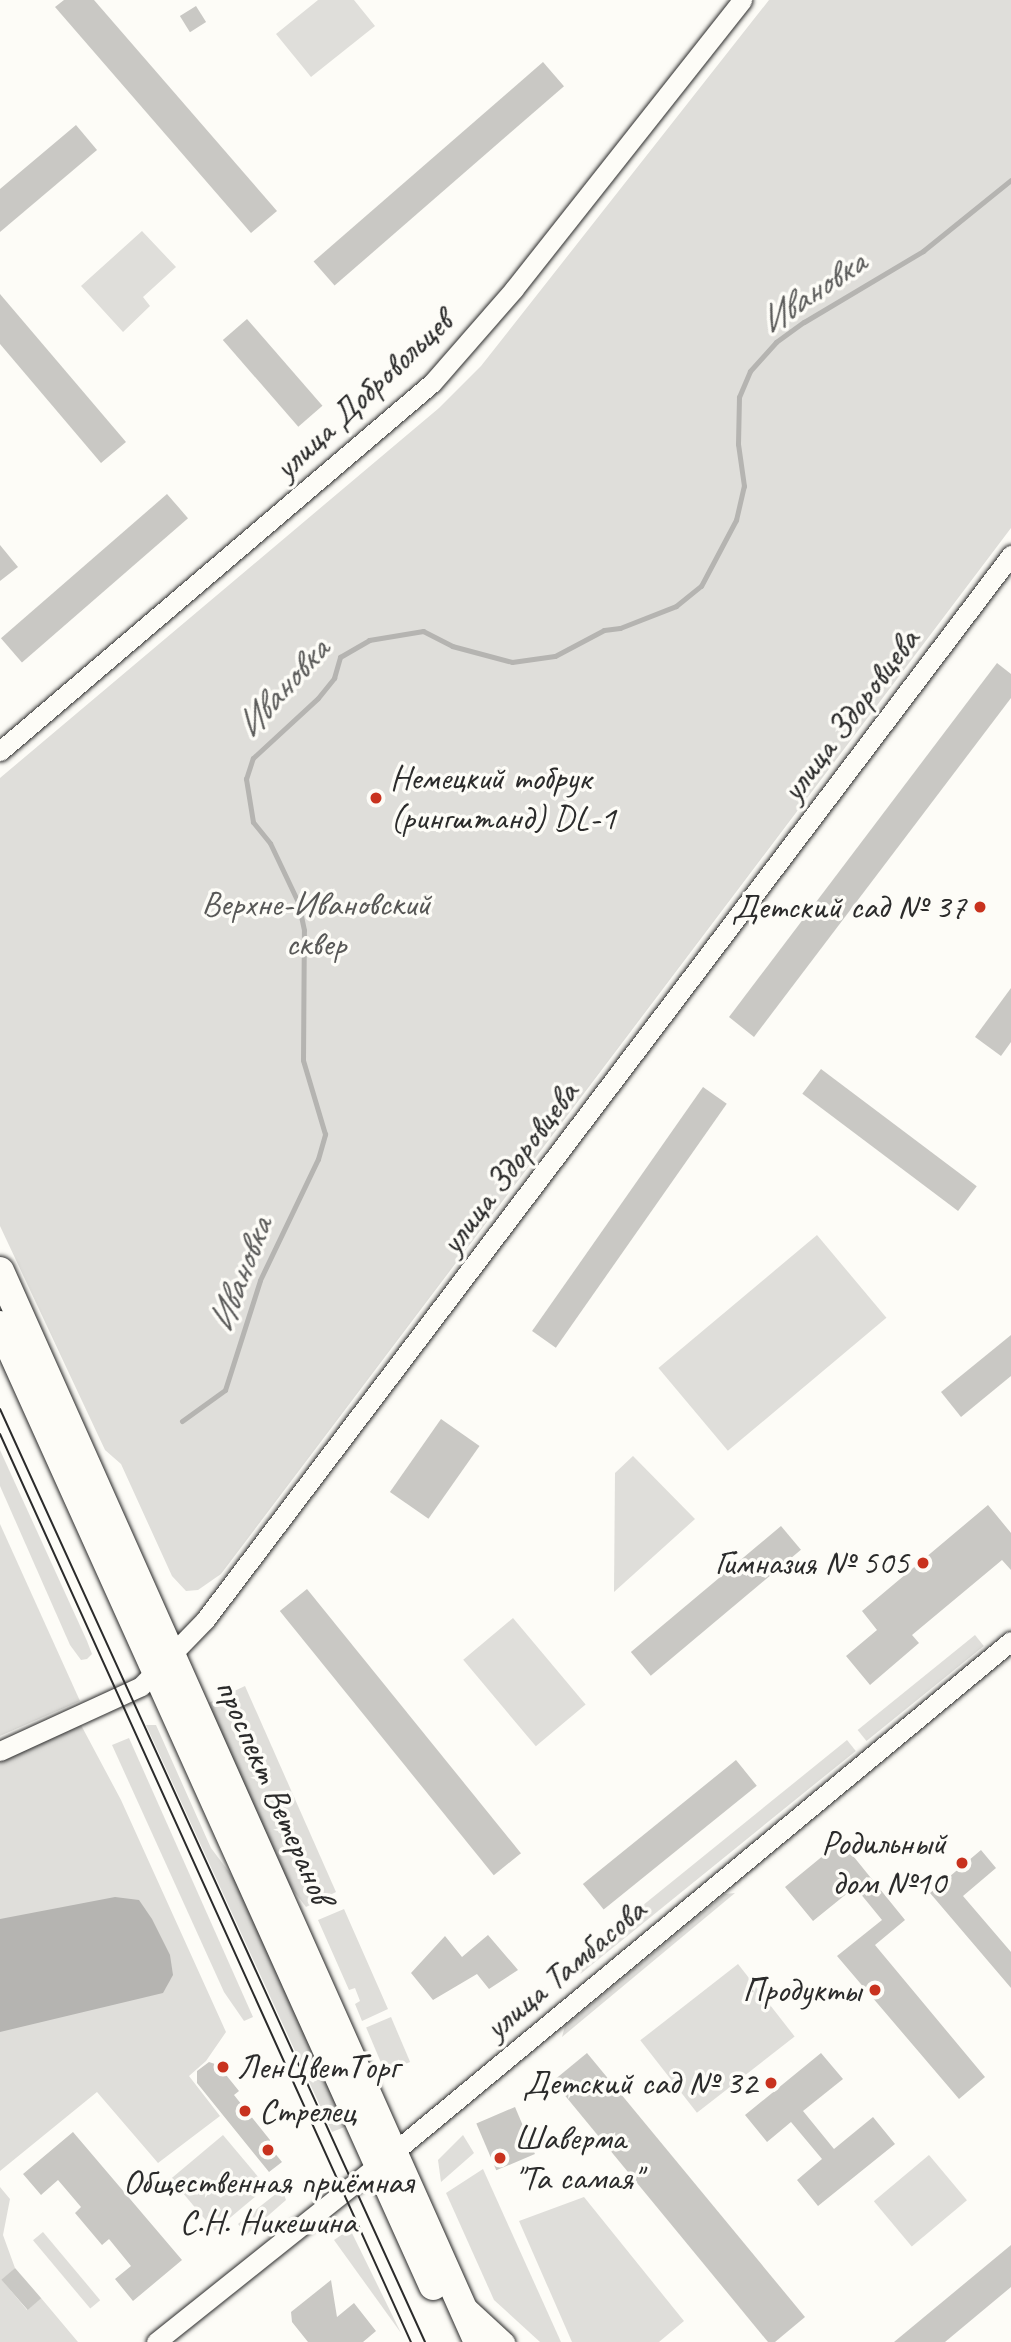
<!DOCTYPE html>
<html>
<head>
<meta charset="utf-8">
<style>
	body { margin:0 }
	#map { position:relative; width:1011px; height:2342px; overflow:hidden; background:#fdfcf7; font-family:Caveat,sans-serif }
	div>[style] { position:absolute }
	.green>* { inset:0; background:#dfdeda; transform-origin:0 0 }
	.water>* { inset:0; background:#b5b4b1 }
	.stream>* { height:5px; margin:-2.5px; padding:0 2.5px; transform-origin:2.5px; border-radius:2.5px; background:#b5b4b1 }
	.building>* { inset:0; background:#c9c8c4; transform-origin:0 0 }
	.roads { filter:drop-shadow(0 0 2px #2b2b2b) drop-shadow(0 0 2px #2b2b2b) }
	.street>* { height:19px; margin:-9.5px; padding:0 9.5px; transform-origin:9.5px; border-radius:9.5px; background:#fdfcf7 }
	.secondary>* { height:28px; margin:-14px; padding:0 14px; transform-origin:14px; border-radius:14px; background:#fdfcf7 }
	.tram>* { height:2px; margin:-1px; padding:0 1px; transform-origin:1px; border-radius:1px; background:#2b2b2b }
	.dots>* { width:19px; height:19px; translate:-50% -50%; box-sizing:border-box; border:4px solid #fdfcf7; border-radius:50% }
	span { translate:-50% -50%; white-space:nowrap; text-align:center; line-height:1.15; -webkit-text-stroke:7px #fdfcf7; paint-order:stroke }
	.street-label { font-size:35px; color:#2b2b2b }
	.poi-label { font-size:35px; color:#2b2b2b }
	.left { translate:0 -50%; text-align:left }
	.right { translate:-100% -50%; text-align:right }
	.park-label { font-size:35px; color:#585857 }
	.water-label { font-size:37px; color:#5b5b5a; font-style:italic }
</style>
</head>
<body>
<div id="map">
	<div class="green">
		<i style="clip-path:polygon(318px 0,354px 0,375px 26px,311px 77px,276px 34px)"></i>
		<i style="clip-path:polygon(769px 0,1011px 0,1011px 528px,221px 1574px,198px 1590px,186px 1591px,172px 1576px,121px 1464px,105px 1450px,0 1226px,0 778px,439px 408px,481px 366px)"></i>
		<i style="clip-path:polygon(142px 231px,176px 267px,143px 297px,150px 306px,123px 332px,81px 286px)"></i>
		<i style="left:817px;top:1235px;width:108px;height:207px;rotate:50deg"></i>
		<i style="clip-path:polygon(0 1450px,87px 1641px,92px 1654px,87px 1659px,81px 1660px,70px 1645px,0 1486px)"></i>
		<i style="clip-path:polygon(633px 1456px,695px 1519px,614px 1592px,615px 1473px)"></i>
		<i style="clip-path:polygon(0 1524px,80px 1701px,0 1736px)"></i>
		<i style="left:513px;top:1618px;width:113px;height:65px;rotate:50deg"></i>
		<i style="left:975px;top:1635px;width:14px;height:151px;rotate:51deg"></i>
		<i style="clip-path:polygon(245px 1686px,336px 1892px,306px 1907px,274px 1865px,202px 1706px)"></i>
		<i style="clip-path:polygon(81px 1725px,121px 1800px,226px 2032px,206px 2061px,189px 2076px,220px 2116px,158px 2163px,97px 2092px,0 2171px,0 1762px)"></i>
		<i style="clip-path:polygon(146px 1725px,156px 1725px,211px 1848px,235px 1880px,347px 2126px,332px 2132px)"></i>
		<i style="clip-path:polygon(129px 1738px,253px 2017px,244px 2021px,224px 1992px,112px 1745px)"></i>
		<i style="left:847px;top:1740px;width:14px;height:354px;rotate:51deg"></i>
		<i style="clip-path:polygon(735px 1893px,562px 2037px,565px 2026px,725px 1894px)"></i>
		<i style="clip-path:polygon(344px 1909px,388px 2009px,362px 2021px,355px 2004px,360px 2001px,355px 1988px,349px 1990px,318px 1920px)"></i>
		<i style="left:738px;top:1964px;width:92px;height:124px;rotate:52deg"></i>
		<i style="left:391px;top:2017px;width:49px;height:27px;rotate:67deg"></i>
		<i style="left:223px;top:2135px;width:68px;height:68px;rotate:50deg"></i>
		<i style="clip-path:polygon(463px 2135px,474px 2153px,441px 2182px,438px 2160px)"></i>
		<i style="left:929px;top:2155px;width:59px;height:72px;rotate:50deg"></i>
		<i style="clip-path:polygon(483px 2169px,561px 2342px,540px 2342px,494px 2300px,446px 2193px)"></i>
		<i style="clip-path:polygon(0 2187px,10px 2199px,3px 2235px,15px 2268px,2px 2280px,27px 2310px,41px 2298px,78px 2342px,0 2342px)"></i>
		<i style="clip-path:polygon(282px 2189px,286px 2200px,247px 2234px,238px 2224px)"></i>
		<i style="clip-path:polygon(584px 2197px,684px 2321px,659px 2342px,572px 2342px,519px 2221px)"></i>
		<i style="clip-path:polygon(350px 2229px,401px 2333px,334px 2240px)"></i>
		<i style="left:43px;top:2232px;width:89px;height:13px;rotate:50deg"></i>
	</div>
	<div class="water">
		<i style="clip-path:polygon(115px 1897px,139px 1900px,152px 1919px,170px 1955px,173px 1975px,163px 1993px,0 2032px,0 1919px)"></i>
	</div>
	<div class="stream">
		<i style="left:182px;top:1421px;width:53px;rotate:-35.8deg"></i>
		<i style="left:225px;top:1390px;width:115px;rotate:-72.3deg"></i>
		<i style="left:260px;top:1280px;width:134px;rotate:-64.4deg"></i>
		<i style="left:318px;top:1159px;width:26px;rotate:-74deg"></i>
		<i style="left:325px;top:1134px;width:77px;rotate:-106.6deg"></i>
		<i style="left:303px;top:1060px;width:130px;rotate:-89.6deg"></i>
		<i style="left:304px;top:930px;width:29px;rotate:-102deg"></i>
		<i style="left:298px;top:902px;width:65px;rotate:-115.4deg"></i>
		<i style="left:270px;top:843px;width:27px;rotate:-129deg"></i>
		<i style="left:253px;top:822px;width:44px;rotate:-99.2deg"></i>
		<i style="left:246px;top:779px;width:22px;rotate:-72deg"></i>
		<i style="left:253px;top:758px;width:88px;rotate:-42.7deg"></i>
		<i style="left:318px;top:698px;width:26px;rotate:-51deg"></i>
		<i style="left:334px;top:678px;width:22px;rotate:-74deg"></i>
		<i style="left:340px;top:657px;width:34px;rotate:-30deg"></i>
		<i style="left:369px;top:640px;width:55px;rotate:-9.5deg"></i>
		<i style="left:423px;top:631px;width:33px;rotate:27deg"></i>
		<i style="left:452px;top:646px;width:62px;rotate:14.9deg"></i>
		<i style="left:512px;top:662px;width:43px;rotate:-7.9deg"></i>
		<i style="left:555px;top:656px;width:55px;rotate:-28deg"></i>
		<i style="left:604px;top:630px;width:16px;rotate:-7deg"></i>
		<i style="left:620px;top:628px;width:60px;rotate:-21.4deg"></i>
		<i style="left:676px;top:606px;width:32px;rotate:-39deg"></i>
		<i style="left:701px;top:586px;width:75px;rotate:-62.1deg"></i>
		<i style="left:736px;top:520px;width:35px;rotate:-77deg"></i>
		<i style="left:744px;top:486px;width:42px;rotate:-98.1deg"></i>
		<i style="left:738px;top:444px;width:47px;rotate:-88.8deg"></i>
		<i style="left:739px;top:397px;width:28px;rotate:-67deg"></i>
		<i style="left:750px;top:371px;width:39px;rotate:-48deg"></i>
		<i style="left:776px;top:342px;width:34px;rotate:-36deg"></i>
		<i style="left:804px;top:322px;width:139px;rotate:-30.8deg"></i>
		<i style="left:923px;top:251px;width:113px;rotate:-38.9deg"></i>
	</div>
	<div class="building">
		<i style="clip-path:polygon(64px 0,94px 0,277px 211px,251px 233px,55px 7px)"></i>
		<i style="left:196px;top:6px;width:19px;height:19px;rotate:58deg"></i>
		<i style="left:543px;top:62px;width:32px;height:304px;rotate:49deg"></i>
		<i style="clip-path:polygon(76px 125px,97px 150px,0 232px,0 189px)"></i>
		<i style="clip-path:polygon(0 294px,126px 442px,101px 463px,0 344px)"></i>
		<i style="left:247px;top:319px;width:115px;height:32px;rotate:49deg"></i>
		<i style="left:167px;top:494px;width:32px;height:220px;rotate:49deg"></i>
		<i style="clip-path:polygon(0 545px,18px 567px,0 581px)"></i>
		<i style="clip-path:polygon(997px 663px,1011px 674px,1011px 698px,754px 1037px,729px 1017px)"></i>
		<i style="clip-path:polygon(1011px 988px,1011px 1042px,1001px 1056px,975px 1037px)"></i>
		<i style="left:821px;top:1069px;width:195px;height:31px;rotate:37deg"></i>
		<i style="left:703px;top:1087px;width:29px;height:298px;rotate:35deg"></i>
		<i style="clip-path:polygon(1011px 1335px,1011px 1376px,961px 1417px,941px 1392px)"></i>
		<i style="left:441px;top:1419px;width:47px;height:89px;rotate:35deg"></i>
		<i style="clip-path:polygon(988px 1505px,1011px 1533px,1011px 1570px,1002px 1560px,912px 1635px,919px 1643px,870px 1685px,846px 1656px,877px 1630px,862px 1611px)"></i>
		<i style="left:781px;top:1526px;width:31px;height:196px;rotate:50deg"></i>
		<i style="left:307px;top:1589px;width:340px;height:35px;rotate:51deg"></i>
		<i style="left:736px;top:1760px;width:33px;height:197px;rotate:51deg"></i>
		<i style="clip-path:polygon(841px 1841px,905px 1920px,875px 1945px,985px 2077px,959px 2099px,837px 1956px,882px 1920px,855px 1887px,813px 1921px,785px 1887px)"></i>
		<i style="clip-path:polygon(981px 1850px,996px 1868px,963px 1896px,1011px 1952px,1011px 1988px,930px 1893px)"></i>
		<i style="clip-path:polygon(488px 1935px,518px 1970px,489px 1989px,477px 1974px,433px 2000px,411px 1973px,445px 1936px,462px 1957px)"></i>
		<i style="clip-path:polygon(587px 2053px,805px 2317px,775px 2342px,768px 2342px,553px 2081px)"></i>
		<i style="clip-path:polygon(821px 2053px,843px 2079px,803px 2111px,834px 2149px,873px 2117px,895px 2144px,818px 2206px,797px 2180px,822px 2159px,791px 2122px,767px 2142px,745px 2115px)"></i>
		<i style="clip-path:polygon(209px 2062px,218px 2065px,239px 2091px,234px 2095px,270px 2140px,269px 2146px,282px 2162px,269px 2172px,197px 2083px,197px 2071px)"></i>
		<i style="left:515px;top:2107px;width:51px;height:42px;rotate:67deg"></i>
		<i style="clip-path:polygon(73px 2132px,182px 2260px,133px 2301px,115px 2279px,131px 2266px,109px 2239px,102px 2245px,75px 2213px,81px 2207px,58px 2180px,41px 2195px,23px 2174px)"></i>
		<i style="clip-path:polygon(1011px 2245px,1011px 2287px,945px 2342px,894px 2342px)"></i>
		<i style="left:15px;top:2268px;width:40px;height:18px;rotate:49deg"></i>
		<i style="clip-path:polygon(331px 2280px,337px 2317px,354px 2303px,376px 2331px,363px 2342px,308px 2342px,292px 2322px,291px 2312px)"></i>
	</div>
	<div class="roads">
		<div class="street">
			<i style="left:0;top:751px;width:567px;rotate:-40.43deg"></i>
			<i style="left:432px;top:383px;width:125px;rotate:-48.9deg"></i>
			<i style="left:514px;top:289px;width:368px;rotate:-51.7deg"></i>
			<i style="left:0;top:1751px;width:155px;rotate:-24.7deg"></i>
			<i style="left:141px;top:1686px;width:92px;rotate:-45.9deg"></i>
			<i style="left:205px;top:1620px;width:1336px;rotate:-52.88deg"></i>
			<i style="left:467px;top:2307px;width:52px;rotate:42.6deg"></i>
			<i style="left:156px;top:2342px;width:305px;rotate:-38.6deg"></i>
			<i style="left:394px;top:2152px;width:801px;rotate:-39.63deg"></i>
		</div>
		<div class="secondary">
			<i style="left:0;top:1271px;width:1173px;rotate:65.95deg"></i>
			<i style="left:0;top:1325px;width:1054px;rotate:65.74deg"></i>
		</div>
	</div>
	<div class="tram">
		<i style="left:0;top:1409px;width:1025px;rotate:65.51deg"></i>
		<i style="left:0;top:1434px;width:997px;rotate:65.65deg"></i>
	</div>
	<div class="dots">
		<i style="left:376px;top:798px;background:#c8321e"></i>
		<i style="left:980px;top:907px;background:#c8321e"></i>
		<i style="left:923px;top:1563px;background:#c8321e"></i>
		<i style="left:962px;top:1863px;background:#c8321e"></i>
		<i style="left:875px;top:1990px;background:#c8321e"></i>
		<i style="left:223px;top:2067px;background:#c8321e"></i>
		<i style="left:771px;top:2083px;background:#c8321e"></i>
		<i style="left:245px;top:2111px;background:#c8321e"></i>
		<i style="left:268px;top:2150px;background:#c8321e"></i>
		<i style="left:500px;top:2158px;background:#c8321e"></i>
	</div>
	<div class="street-label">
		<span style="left:363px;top:395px;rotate:-43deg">улица Добровольцев</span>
		<span style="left:850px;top:715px;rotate:-53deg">улица Здоровцева</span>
		<span style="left:509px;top:1168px;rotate:-53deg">улица Здоровцева</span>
		<span style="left:274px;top:1791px;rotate:66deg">проспект Ветеранов</span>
		<span style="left:565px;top:1969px;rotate:-40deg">улица Тамбасова</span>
	</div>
	<div class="poi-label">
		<span class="left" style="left:390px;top:798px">Немецкий тобрук<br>(рингштанд) DL-1</span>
		<span class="right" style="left:966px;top:907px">Детский сад № 37</span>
		<span class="right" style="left:909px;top:1563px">Гимназия № 505</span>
		<span class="right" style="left:946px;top:1863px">Родильный<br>дом №10</span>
		<span class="right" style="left:861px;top:1990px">Продукты</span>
		<span class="left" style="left:237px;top:2067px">ЛенЦветТорг</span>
		<span class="right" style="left:757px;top:2083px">Детский сад № 32</span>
		<span class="left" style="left:259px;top:2111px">Стрелец</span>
		<span class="left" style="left:514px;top:2158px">Шаверма<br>"Та самая"</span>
		<span style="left:268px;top:2202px">Общественная приёмная<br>С.Н. Никешина</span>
	</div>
	<div class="park-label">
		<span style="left:316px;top:924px">Верхне-Ивановский<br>сквер</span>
	</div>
	<div class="water-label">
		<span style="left:812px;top:292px;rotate:-34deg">Ивановка</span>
		<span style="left:282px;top:688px;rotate:-48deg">Ивановка</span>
		<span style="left:240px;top:1275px;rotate:-69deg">Ивановка</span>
	</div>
</div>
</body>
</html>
